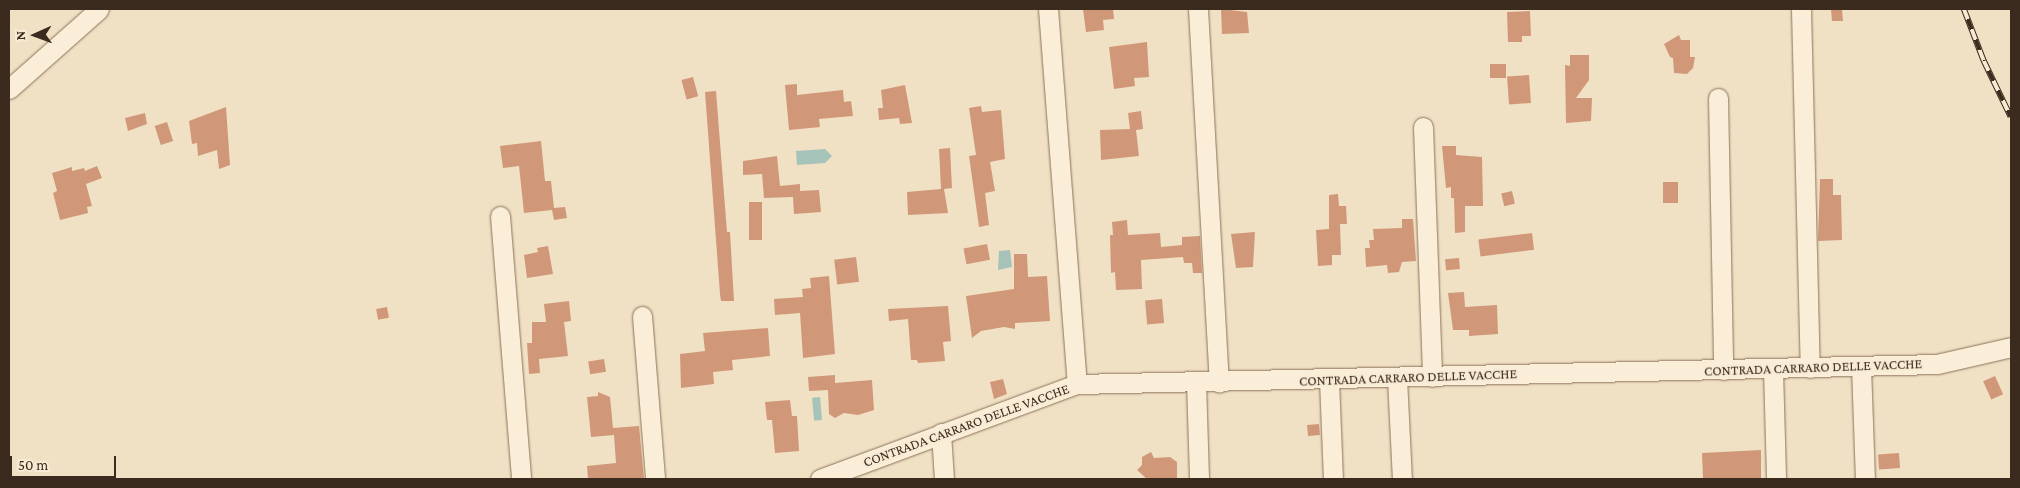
<!DOCTYPE html>
<html>
<head>
<meta charset="utf-8">
<style>
	body { margin:0 }
	#map { position:relative; width:2020px; height:488px; overflow:hidden; background:#f0e1c4; font-family:"Crimson Pro",serif }
	div>[style] { position:absolute }
	.water>* { inset:0; background:#a6c3b9; transform-origin:0 0 }
	.building>* { inset:0; background:#d09878; transform-origin:0 0 }
	.roads { filter:drop-shadow(0 0 1px #8c7259) drop-shadow(0 0 1px #8c7259) }
	.minor>* { height:19px; margin:-9.5px; padding:0 9.5px; transform-origin:9.5px; border-radius:9.5px; background:#faeed8 }
	.rail>* { height:5.5px; margin-top:-2.75px; transform-origin:0; background:repeating-linear-gradient(90deg,#f7ebd4 0 11px,#3b2b1e 0 22px); box-sizing:border-box; border-block:1px solid #3b2b1e }
	span { translate:-50% -50%; white-space:nowrap; text-align:center; line-height:1.15; -webkit-text-stroke:4px #f7ebd4; paint-order:stroke }
	.street-label { font-size:14px; color:#3b2b1e }
	.frame { position:absolute; inset:0; border:10px solid #3b2b1e; pointer-events:none }
	.north { position:absolute; left:10px; top:10px; width:50px; height:50px; -webkit-text-stroke:4px #f7ebd4; paint-order:stroke; rotate:268deg; font-size:14px; font-weight:700; line-height:20px; text-align:center; color:#3b2b1e }
	.north::after { content:''; display:block; margin:auto; width:18px; height:22px; background:#3b2b1e; clip-path:polygon(50% 0,100% 100%,50% 72%,0 100%) }
	.scale { position:absolute; left:10px; top:456px; width:106px; height:22px; box-sizing:border-box; border:2px solid #3b2b1e; border-top:0; padding-left:6px; font-size:15px; line-height:18px; white-space:nowrap; color:#3b2b1e; -webkit-text-stroke:4px #f7ebd4; paint-order:stroke }
</style>
</head>
<body>
<div id="map">
	<div class="water">
		<i style="clip-path:polygon(825px 149px,832px 156px,825px 163px,797px 165px,796px 151px)"></i>
		<i style="clip-path:polygon(1010px 250px,1012px 267px,998px 270px,999px 251px)"></i>
		<i style="left:820px;top:397px;width:23px;height:8px;rotate:85deg"></i>
	</div>
	<div class="building">
		<i style="clip-path:polygon(1083px 9px,1113px 9px,1114px 19px,1103px 20px,1104px 30px,1086px 32px)"></i>
		<i style="clip-path:polygon(1221px 9px,1247px 12px,1249px 33px,1222px 34px)"></i>
		<i style="clip-path:polygon(1831px 9px,1842px 9px,1843px 21px,1832px 21px)"></i>
		<i style="clip-path:polygon(1530px 11px,1531px 36px,1522px 36px,1522px 42px,1508px 42px,1507px 12px)"></i>
		<i style="clip-path:polygon(1679px 35px,1681px 40px,1690px 40px,1690px 57px,1695px 57px,1693px 68px,1687px 74px,1674px 73px,1673px 58px,1670px 57px,1664px 44px)"></i>
		<i style="clip-path:polygon(1147px 42px,1149px 77px,1134px 78px,1135px 86px,1114px 89px,1109px 47px)"></i>
		<i style="clip-path:polygon(1570px 55px,1589px 55px,1589px 80px,1576px 98px,1592px 98px,1591px 121px,1566px 123px,1565px 65px,1570px 66px)"></i>
		<i style="left:1490px;top:64px;width:16px;height:14px"></i>
		<i style="left:1529px;top:75px;width:28px;height:22px;rotate:86deg"></i>
		<i style="left:693px;top:77px;width:20px;height:12px;rotate:75deg"></i>
		<i style="clip-path:polygon(797px 84px,797px 95px,843px 90px,844px 102px,851px 101px,853px 116px,819px 119px,820px 127px,789px 130px,785px 85px)"></i>
		<i style="clip-path:polygon(905px 85px,912px 123px,900px 124px,899px 118px,879px 120px,878px 108px,883px 108px,881px 90px)"></i>
		<i style="clip-path:polygon(716px 91px,727px 232px,730px 232px,734px 301px,721px 301px,720px 294px,705px 92px)"></i>
		<i style="clip-path:polygon(981px 106px,982px 112px,1001px 110px,1005px 159px,990px 162px,995px 191px,985px 193px,989px 225px,979px 227px,969px 156px,976px 155px,969px 108px)"></i>
		<i style="clip-path:polygon(226px 107px,230px 165px,219px 169px,217px 150px,198px 156px,197px 143px,192px 144px,189px 121px)"></i>
		<i style="clip-path:polygon(1141px 111px,1143px 129px,1136px 130px,1139px 156px,1101px 160px,1100px 130px,1130px 129px,1128px 113px)"></i>
		<i style="clip-path:polygon(145px 113px,147px 124px,128px 131px,125px 118px)"></i>
		<i style="left:167px;top:122px;width:20px;height:13px;rotate:72deg"></i>
		<i style="clip-path:polygon(541px 141px,545px 181px,551px 181px,554px 208px,565px 207px,567px 218px,554px 220px,552px 210px,524px 213px,519px 166px,503px 168px,500px 146px)"></i>
		<i style="clip-path:polygon(1442px 146px,1456px 146px,1456px 155px,1482px 157px,1483px 206px,1465px 206px,1465px 232px,1455px 233px,1454px 198px,1451px 198px,1451px 187px,1446px 188px)"></i>
		<i style="clip-path:polygon(950px 148px,952px 188px,944px 189px,948px 213px,908px 215px,907px 192px,941px 189px,939px 149px)"></i>
		<i style="clip-path:polygon(777px 156px,780px 186px,800px 184px,800px 191px,819px 190px,821px 212px,794px 214px,793px 197px,764px 198px,762px 174px,743px 175px,743px 161px)"></i>
		<i style="clip-path:polygon(97px 166px,102px 178px,86px 184px,92px 206px,87px 207px,88px 213px,60px 220px,53px 193px,57px 191px,52px 173px,72px 167px,72px 171px,84px 168px,85px 171px)"></i>
		<i style="clip-path:polygon(1820px 179px,1833px 179px,1833px 195px,1841px 195px,1842px 240px,1818px 241px)"></i>
		<i style="left:1663px;top:182px;width:15px;height:21px"></i>
		<i style="left:1512px;top:191px;width:13px;height:11px;rotate:77deg"></i>
		<i style="clip-path:polygon(1338px 194px,1339px 206px,1346px 206px,1347px 224px,1340px 224px,1341px 255px,1332px 255px,1332px 265px,1318px 266px,1316px 230px,1329px 229px,1329px 195px)"></i>
		<i style="left:749px;top:202px;width:13px;height:38px"></i>
		<i style="clip-path:polygon(1402px 219px,1413px 219px,1416px 261px,1402px 262px,1399px 272px,1388px 273px,1387px 265px,1366px 267px,1365px 248px,1370px 248px,1369px 240px,1374px 240px,1373px 229px,1402px 228px)"></i>
		<i style="clip-path:polygon(1127px 220px,1128px 235px,1160px 233px,1161px 247px,1182px 245px,1182px 237px,1200px 236px,1202px 273px,1193px 273px,1192px 263px,1184px 263px,1183px 257px,1141px 260px,1142px 289px,1116px 290px,1115px 272px,1111px 273px,1110px 235px,1113px 235px,1112px 222px)"></i>
		<i style="clip-path:polygon(1255px 232px,1253px 267px,1236px 268px,1231px 234px)"></i>
		<i style="left:1532px;top:233px;width:17px;height:54px;rotate:83deg"></i>
		<i style="left:987px;top:244px;width:16px;height:24px;rotate:79deg"></i>
		<i style="clip-path:polygon(548px 246px,553px 274px,527px 278px,524px 255px,538px 252px,537px 248px)"></i>
		<i style="clip-path:polygon(1014px 254px,1027px 254px,1028px 277px,1047px 276px,1050px 321px,1015px 323px,1015px 329px,1004px 327px,981px 331px,972px 338px,966px 296px,1014px 289px)"></i>
		<i style="left:856px;top:257px;width:25px;height:22px;rotate:83deg"></i>
		<i style="left:1459px;top:258px;width:11px;height:14px;rotate:85deg"></i>
		<i style="clip-path:polygon(829px 276px,835px 354px,803px 358px,800px 313px,775px 315px,774px 299px,803px 297px,802px 289px,811px 288px,810px 278px)"></i>
		<i style="clip-path:polygon(1464px 292px,1465px 307px,1497px 305px,1498px 334px,1469px 336px,1469px 330px,1453px 330px,1448px 293px)"></i>
		<i style="left:1162px;top:299px;width:24px;height:17px;rotate:85deg"></i>
		<i style="clip-path:polygon(569px 301px,571px 321px,564px 322px,568px 356px,539px 359px,540px 373px,529px 374px,527px 343px,532px 343px,532px 322px,546px 322px,544px 304px)"></i>
		<i style="clip-path:polygon(948px 306px,951px 341px,943px 342px,945px 361px,918px 363px,917px 360px,911px 360px,908px 319px,889px 321px,888px 309px)"></i>
		<i style="left:387px;top:307px;width:11px;height:11px;rotate:80deg"></i>
		<i style="clip-path:polygon(768px 328px,770px 356px,732px 360px,733px 370px,713px 372px,714px 384px,681px 388px,680px 354px,705px 351px,703px 333px)"></i>
		<i style="left:604px;top:359px;width:13px;height:16px;rotate:81deg"></i>
		<i style="clip-path:polygon(835px 375px,835px 383px,872px 380px,874px 410px,858px 415px,844px 413px,835px 418px,829px 414px,828px 390px,809px 391px,808px 377px)"></i>
		<i style="left:1995px;top:376px;width:20px;height:13px;rotate:66deg"></i>
		<i style="clip-path:polygon(1003px 379px,1007px 394px,994px 399px,990px 382px)"></i>
		<i style="clip-path:polygon(598px 392px,610px 397px,613px 428px,639px 426px,644px 479px,588px 479px,587px 466px,616px 463px,614px 435px,591px 437px,587px 397px,598px 396px)"></i>
		<i style="clip-path:polygon(790px 400px,792px 416px,797px 416px,799px 451px,775px 453px,772px 420px,767px 420px,765px 402px)"></i>
		<i style="left:1319px;top:424px;width:11px;height:12px;rotate:85deg"></i>
		<i style="clip-path:polygon(1761px 450px,1761px 479px,1703px 478px,1702px 453px)"></i>
		<i style="clip-path:polygon(1151px 452px,1154px 458px,1170px 457px,1177px 462px,1177px 479px,1147px 479px,1137px 470px,1142px 465px,1142px 457px)"></i>
		<i style="left:1899px;top:453px;width:15px;height:21px;rotate:86deg"></i>
	</div>
	<div class="roads">
		<div class="minor">
			<i style="left:1048px;top:9px;width:376px;rotate:85.6deg"></i>
			<i style="left:1198px;top:9px;width:374px;rotate:86.8deg"></i>
			<i style="left:1801px;top:9px;width:359px;rotate:88.6deg"></i>
			<i style="left:9px;top:89px;width:120px;rotate:-41.6deg"></i>
			<i style="left:1718px;top:98px;width:272px;rotate:88.9deg"></i>
			<i style="left:1423px;top:127px;width:250px;rotate:87.9deg"></i>
			<i style="left:500px;top:216px;width:264px;rotate:85.4deg"></i>
			<i style="left:642px;top:316px;width:164px;rotate:85.4deg"></i>
			<i style="left:1861px;top:366px;width:113px;rotate:88deg"></i>
			<i style="left:1773px;top:369px;width:110px;rotate:88.4deg"></i>
			<i style="left:1397px;top:378px;width:101px;rotate:87.2deg"></i>
			<i style="left:1329px;top:380px;width:99px;rotate:87.7deg"></i>
			<i style="left:1196px;top:382px;width:97px;rotate:88.2deg"></i>
			<i style="left:941px;top:433px;width:46px;rotate:86.3deg"></i>
			<i style="left:820px;top:479px;width:274px;rotate:-20.3deg"></i>
			<i style="left:1077px;top:384px;width:860px;rotate:-1.33deg"></i>
			<i style="left:1937px;top:364px;width:76px;rotate:-12.9deg"></i>
		</div>
	</div>
	<div class="rail">
		<i style="left:1964px;top:9px;width:56px;rotate:69deg"></i>
		<i style="left:1984px;top:61px;width:62px;rotate:64.3deg"></i>
	</div>
	<div class="street-label">
		<span style="left:1813px;top:367px;rotate:-2deg">CONTRADA CARRARO DELLE VACCHE</span>
		<span style="left:1408px;top:377px;rotate:-2deg">CONTRADA CARRARO DELLE VACCHE</span>
		<span style="left:966px;top:425px;rotate:-20deg">CONTRADA CARRARO DELLE VACCHE</span>
	</div>
	<div class="frame"></div>
	<div class="north">N</div>
	<div class="scale">50 m</div>
</div>
</body>
</html>
